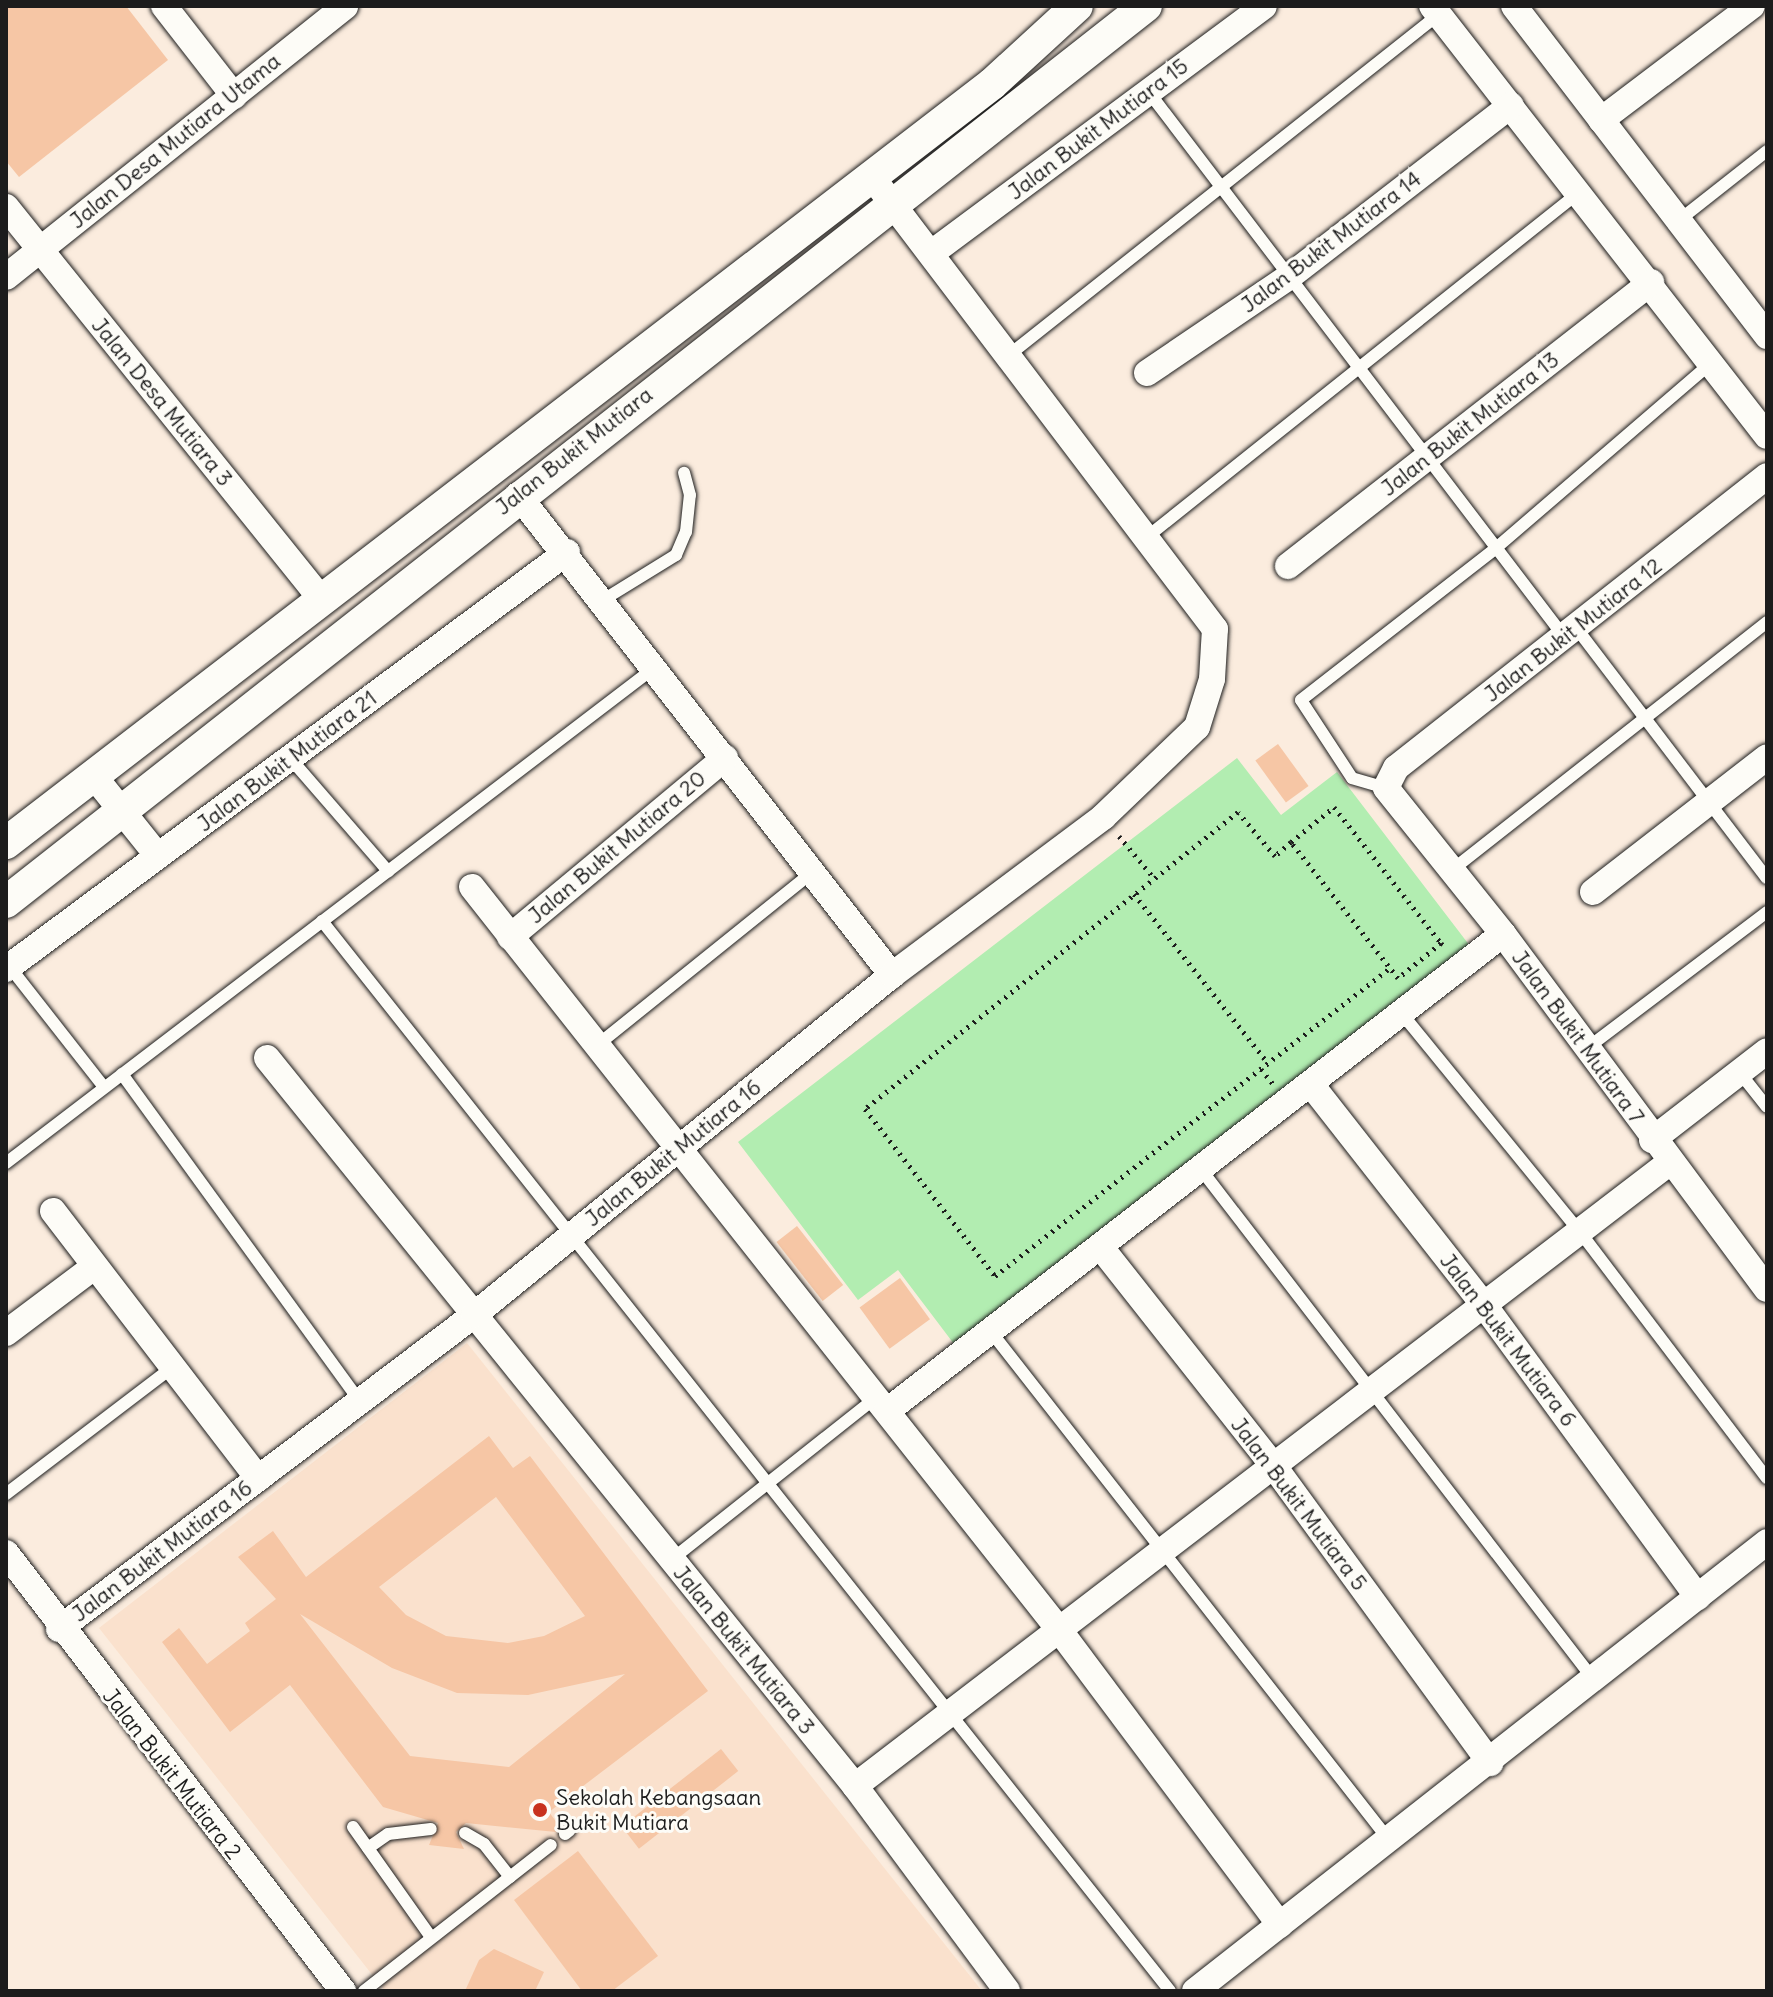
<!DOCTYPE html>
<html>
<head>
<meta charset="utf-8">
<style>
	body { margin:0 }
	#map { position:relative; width:1773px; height:1997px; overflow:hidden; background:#fbecde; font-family:Delius,sans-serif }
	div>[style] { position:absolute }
	.built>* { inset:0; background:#fae1cd }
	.green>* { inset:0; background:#b2edb1 }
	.building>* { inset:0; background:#f6c6a5; transform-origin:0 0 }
	.path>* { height:5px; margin-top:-2.5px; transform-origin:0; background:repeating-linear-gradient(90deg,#1c1c1c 0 2px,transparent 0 8px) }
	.roads { filter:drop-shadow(0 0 2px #1c1c1c) drop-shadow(0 0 2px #1c1c1c) }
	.service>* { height:12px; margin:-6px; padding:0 6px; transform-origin:6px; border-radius:6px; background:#fdfcf7 }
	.minor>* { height:26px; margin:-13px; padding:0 13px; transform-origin:13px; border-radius:13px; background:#fdfcf7 }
	.tertiary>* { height:32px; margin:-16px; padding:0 16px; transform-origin:16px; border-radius:16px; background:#fdfcf7 }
	.dots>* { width:22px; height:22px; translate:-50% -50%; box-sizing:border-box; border:4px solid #fdfcf7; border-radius:50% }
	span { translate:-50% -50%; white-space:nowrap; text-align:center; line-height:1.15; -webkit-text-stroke:6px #fdfcf7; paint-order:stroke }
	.street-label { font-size:22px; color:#1c1c1c }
	.poi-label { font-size:22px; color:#1c1c1c }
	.left { translate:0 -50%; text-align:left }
	.frame { position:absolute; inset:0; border:8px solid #1c1c1c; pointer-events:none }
</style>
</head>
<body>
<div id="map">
	<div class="built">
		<i style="clip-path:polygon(467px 1343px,982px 1991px,385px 1991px,99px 1628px)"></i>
	</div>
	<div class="green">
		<i style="clip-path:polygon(1237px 758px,1281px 815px,1337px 772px,1470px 946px,954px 1344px,898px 1270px,858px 1300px,738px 1142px)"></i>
	</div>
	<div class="building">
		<i style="clip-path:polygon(6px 6px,126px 6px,168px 60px,19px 177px,6px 161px)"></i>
		<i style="left:1278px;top:744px;width:52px;height:28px;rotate:54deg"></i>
		<i style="left:797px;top:1226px;width:75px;height:26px;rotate:52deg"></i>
		<i style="left:900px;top:1278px;width:51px;height:50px;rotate:54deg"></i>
		<i style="clip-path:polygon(evenodd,489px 1436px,513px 1468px,530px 1456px,708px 1691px,549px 1812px,560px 1827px,556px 1832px,466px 1823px,456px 1832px,464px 1849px,429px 1845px,438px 1823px,383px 1807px,290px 1685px,230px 1732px,162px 1642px,179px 1628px,207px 1664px,250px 1631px,245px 1623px,276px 1599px,238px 1557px,273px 1531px,306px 1577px,489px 1436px,496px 1497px,585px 1616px,544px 1636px,508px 1643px,446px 1636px,406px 1615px,379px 1587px,496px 1497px,489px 1436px,300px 1614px,392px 1668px,457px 1693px,528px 1695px,625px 1674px,509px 1767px,410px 1756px,300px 1614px)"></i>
		<i style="left:721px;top:1749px;width:28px;height:126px;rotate:52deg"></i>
		<i style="clip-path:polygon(578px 1851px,658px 1956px,612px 1991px,582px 1991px,514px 1900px)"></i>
		<i style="clip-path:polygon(494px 1949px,544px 1972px,535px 1991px,465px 1991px,479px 1960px)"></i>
	</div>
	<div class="path">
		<i style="left:1119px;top:836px;width:55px;rotate:50.2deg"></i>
		<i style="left:1291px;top:842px;width:21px;rotate:139deg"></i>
		<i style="left:1275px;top:856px;width:57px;rotate:-130.1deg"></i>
		<i style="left:1238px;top:812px;width:477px;rotate:141.5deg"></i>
		<i style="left:865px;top:1109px;width:212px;rotate:52.1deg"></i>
		<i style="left:995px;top:1276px;width:501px;rotate:-37.95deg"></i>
		<i style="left:1134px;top:894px;width:216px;rotate:51.6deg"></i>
		<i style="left:1441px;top:943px;width:55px;rotate:140.9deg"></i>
		<i style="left:1398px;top:978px;width:173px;rotate:-128.2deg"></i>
		<i style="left:1291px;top:842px;width:55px;rotate:-39.1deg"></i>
		<i style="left:1334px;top:807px;width:173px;rotate:51.8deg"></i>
		<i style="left:1441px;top:943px;width:5px;rotate:53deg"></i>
		<i style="left:1261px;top:1069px;width:19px;rotate:51deg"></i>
	</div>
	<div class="roads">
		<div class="service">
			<i style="left:1148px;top:91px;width:688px;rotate:52.68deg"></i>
			<i style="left:1678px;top:221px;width:113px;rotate:-38.2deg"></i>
			<i style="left:1009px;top:355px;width:547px;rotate:-38.4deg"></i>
			<i style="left:1147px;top:537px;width:551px;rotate:-38.59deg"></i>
			<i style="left:603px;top:600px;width:86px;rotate:-31.7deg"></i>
			<i style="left:676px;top:555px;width:25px;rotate:-67deg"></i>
			<i style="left:686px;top:532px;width:37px;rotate:-84deg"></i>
			<i style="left:690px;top:495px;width:23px;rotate:-105deg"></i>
			<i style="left:1577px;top:629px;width:313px;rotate:52.7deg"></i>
			<i style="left:290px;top:758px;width:150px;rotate:49.1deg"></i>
			<i style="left:1386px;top:788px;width:35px;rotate:-164deg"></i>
			<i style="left:1352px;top:778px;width:93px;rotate:-123.2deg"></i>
			<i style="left:1301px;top:700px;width:247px;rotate:-37.9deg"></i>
			<i style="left:1496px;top:548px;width:285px;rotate:-40.7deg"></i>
			<i style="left:1452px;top:870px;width:401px;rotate:-38.2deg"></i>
			<i style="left:322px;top:921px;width:1365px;rotate:51.6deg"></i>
			<i style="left:9px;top:966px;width:154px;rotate:51.9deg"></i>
			<i style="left:1403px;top:1015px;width:280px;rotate:50.8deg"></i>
			<i style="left:1580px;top:1232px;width:309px;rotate:52.8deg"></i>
			<i style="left:595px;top:1047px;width:280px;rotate:-38.8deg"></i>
			<i style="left:1586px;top:1049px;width:227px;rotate:-37.1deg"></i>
			<i style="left:1740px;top:1073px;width:43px;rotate:51.5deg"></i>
			<i style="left:122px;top:1074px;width:405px;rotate:54deg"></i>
			<i style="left:6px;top:1163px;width:815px;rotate:-37.38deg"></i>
			<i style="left:1203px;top:1172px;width:641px;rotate:52.42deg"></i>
			<i style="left:992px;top:1333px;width:644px;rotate:51.94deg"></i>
			<i style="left:6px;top:1494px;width:210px;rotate:-37.3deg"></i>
			<i style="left:671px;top:1560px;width:263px;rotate:-38.4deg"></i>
			<i style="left:353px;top:1827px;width:135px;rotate:54.7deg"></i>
			<i style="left:465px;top:1833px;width:22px;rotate:30deg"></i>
			<i style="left:484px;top:1844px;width:42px;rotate:51.8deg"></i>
			<i style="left:565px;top:1834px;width:6px;rotate:-39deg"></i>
			<i style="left:368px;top:1848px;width:24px;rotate:-35deg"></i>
			<i style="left:388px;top:1834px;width:43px;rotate:-6.6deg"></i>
			<i style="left:364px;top:1991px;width:237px;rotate:-38deg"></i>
		</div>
		<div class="minor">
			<i style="left:164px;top:6px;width:114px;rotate:52.1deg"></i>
			<i style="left:1432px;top:6px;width:545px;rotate:52.08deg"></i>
			<i style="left:1514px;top:6px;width:416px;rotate:52.5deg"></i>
			<i style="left:1601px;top:120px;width:189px;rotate:-37.1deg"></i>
			<i style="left:6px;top:207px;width:499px;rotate:51.2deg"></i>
			<i style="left:933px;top:252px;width:412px;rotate:-36.6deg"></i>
			<i style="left:6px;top:277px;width:434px;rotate:-38.6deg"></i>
			<i style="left:1147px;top:373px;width:173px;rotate:-34.1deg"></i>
			<i style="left:1290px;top:276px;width:279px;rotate:-37.7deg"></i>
			<i style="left:1767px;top:476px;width:472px;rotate:141.8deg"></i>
			<i style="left:1396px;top:768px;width:22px;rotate:117deg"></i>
			<i style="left:1386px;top:788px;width:187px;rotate:51.3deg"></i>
			<i style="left:1503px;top:934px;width:442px;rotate:53.4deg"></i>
			<i style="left:518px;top:495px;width:609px;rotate:52.08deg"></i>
			<i style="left:1288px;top:566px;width:461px;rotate:-38deg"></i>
			<i style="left:93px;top:775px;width:104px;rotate:51.3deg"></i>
			<i style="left:472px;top:887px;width:943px;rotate:51.67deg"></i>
			<i style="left:1057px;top:1627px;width:372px;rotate:53.2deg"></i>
			<i style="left:1593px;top:892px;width:220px;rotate:-37.8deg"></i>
			<i style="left:510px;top:937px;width:280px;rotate:-39.8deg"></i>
			<i style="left:6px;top:969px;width:699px;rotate:-36.62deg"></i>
			<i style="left:267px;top:1058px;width:936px;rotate:51.07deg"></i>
			<i style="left:855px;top:1786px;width:255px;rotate:53.4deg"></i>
			<i style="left:1313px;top:1087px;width:277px;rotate:51.9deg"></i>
			<i style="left:1484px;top:1305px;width:362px;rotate:53.8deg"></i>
			<i style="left:1652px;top:1140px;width:145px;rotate:-37.7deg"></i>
			<i style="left:53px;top:1211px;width:337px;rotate:52.5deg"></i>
			<i style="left:1103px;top:1250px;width:274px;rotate:51.7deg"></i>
			<i style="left:1273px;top:1465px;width:369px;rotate:53.9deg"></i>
			<i style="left:6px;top:1333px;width:110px;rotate:-36.9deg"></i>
			<i style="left:887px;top:1411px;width:779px;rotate:-37.75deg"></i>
			<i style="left:6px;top:1553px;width:553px;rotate:52.43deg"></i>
			<i style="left:59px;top:1629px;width:520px;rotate:-37.11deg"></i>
			<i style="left:474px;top:1315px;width:539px;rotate:-39.12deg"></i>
			<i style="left:892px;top:975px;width:264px;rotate:-36.8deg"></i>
			<i style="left:1103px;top:817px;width:130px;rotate:-43.8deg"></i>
			<i style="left:1197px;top:727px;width:50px;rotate:-72.6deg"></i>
			<i style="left:1212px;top:679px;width:50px;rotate:-86.6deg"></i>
			<i style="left:1215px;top:629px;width:567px;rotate:-127.19deg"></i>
			<i style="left:855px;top:1786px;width:1025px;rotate:-37.43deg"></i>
			<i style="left:1195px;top:1991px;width:727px;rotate:-38.13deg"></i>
		</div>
		<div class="tertiary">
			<i style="left:6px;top:843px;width:1244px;rotate:-37.59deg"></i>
			<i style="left:992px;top:84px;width:115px;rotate:-42.5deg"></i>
			<i style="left:6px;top:902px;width:1450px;rotate:-38.17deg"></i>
		</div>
	</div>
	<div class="dots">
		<i style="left:540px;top:1810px;background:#c8321e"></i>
	</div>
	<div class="street-label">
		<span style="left:1098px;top:129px;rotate:-37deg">Jalan Bukit Mutiara 15</span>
		<span style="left:175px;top:141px;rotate:-39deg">Jalan Desa Mutiara Utama</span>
		<span style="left:1331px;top:242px;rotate:-37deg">Jalan Bukit Mutiara 14</span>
		<span style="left:162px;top:402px;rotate:51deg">Jalan Desa Mutiara 3</span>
		<span style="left:1470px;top:424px;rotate:-38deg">Jalan Bukit Mutiara 13</span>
		<span style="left:574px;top:451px;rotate:-38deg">Jalan Bukit Mutiara</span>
		<span style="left:1573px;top:630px;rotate:-38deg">Jalan Bukit Mutiara 12</span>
		<span style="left:287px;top:761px;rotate:-37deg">Jalan Bukit Mutiara 21</span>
		<span style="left:617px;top:847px;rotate:-40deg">Jalan Bukit Mutiara 20</span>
		<span style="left:1578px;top:1037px;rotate:54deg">Jalan Bukit Mutiara 7</span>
		<span style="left:673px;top:1153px;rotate:-39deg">Jalan Bukit Mutiara 16</span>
		<span style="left:1508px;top:1340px;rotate:53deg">Jalan Bukit Mutiara 6</span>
		<span style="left:1299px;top:1504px;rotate:53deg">Jalan Bukit Mutiara 5</span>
		<span style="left:162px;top:1551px;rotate:-37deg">Jalan Bukit Mutiara 16</span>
		<span style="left:744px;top:1650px;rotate:51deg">Jalan Bukit Mutiara 3</span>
		<span style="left:172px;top:1774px;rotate:52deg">Jalan Bukit Mutiara 2</span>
	</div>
	<div class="poi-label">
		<span class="left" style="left:556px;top:1810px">Sekolah Kebangsaan<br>Bukit Mutiara</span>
	</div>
	<div class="frame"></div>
</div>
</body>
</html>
